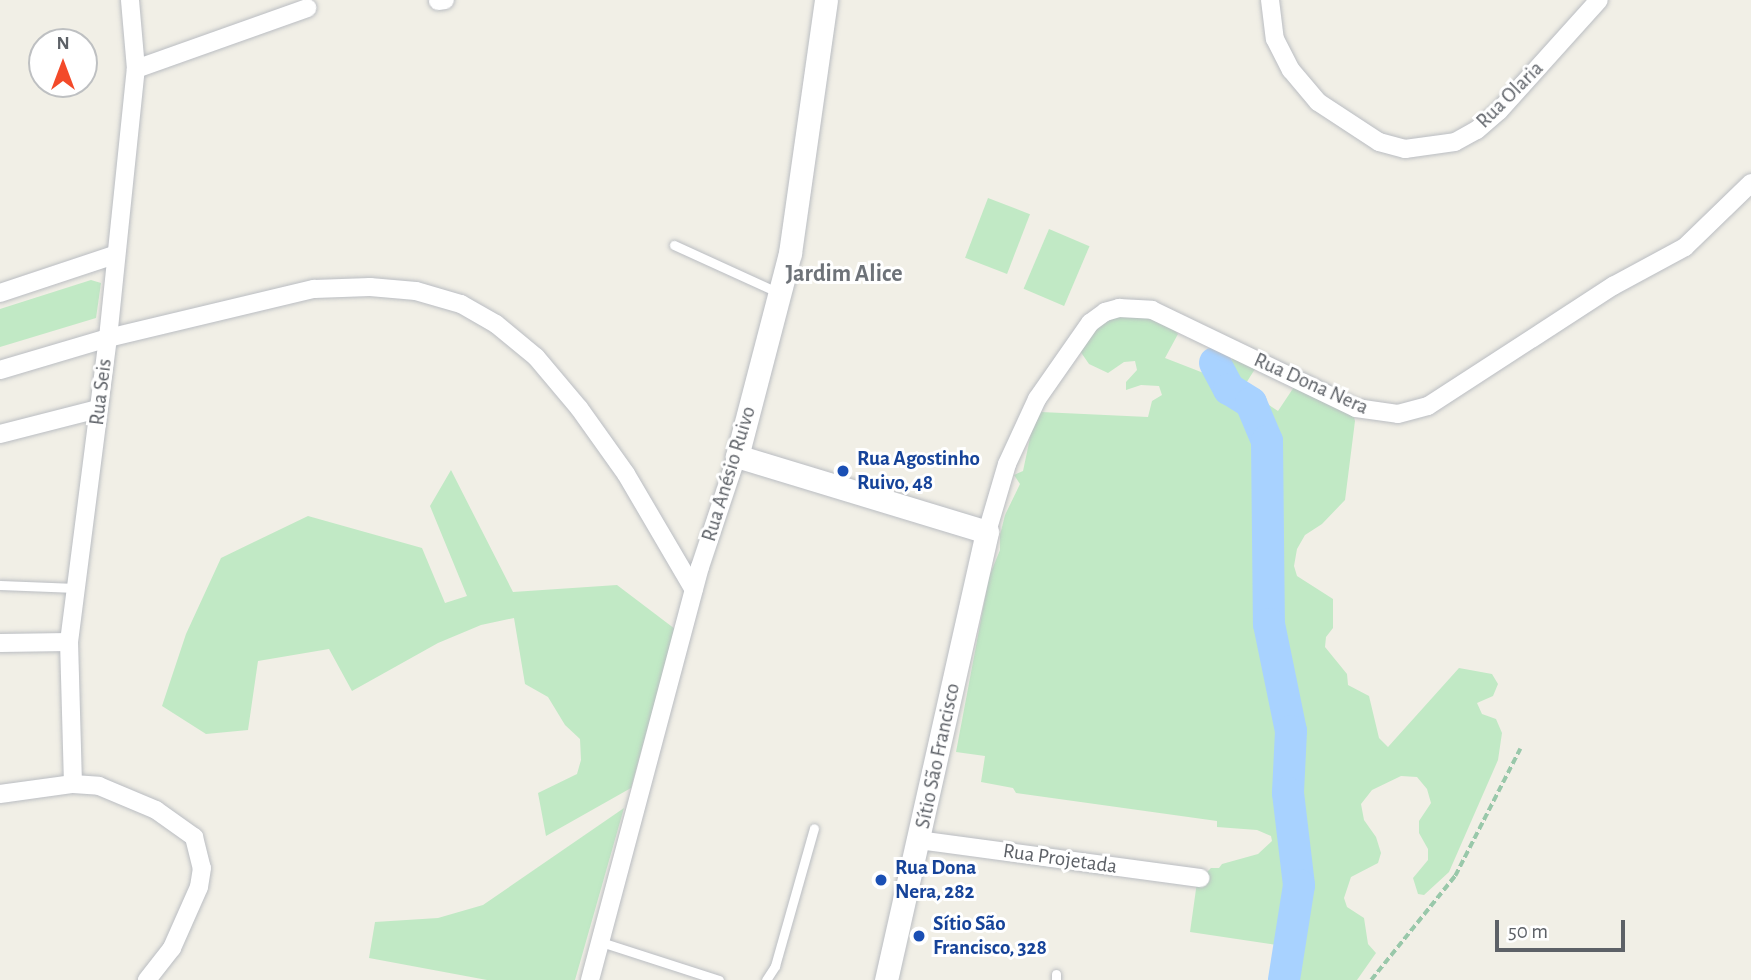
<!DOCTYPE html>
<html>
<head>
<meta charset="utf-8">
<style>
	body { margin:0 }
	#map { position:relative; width:1751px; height:980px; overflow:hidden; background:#f1efe6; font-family:"Alegreya Sans",sans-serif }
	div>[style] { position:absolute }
	.green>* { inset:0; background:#c1e9c5; transform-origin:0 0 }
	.river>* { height:32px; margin:-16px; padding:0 16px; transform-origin:16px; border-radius:16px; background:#a8d2ff }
	.path>* { height:3.5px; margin-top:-1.75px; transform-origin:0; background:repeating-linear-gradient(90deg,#99c8aa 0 7px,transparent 0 10.5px) }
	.roads { filter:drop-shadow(0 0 2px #babdc2) drop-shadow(0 0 2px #babdc2) }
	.service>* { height:9px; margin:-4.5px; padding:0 4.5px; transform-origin:4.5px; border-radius:4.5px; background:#fff }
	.minor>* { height:18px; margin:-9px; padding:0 9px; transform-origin:9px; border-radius:9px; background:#fff }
	.tertiary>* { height:23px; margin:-11.5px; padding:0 11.5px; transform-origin:11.5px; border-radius:11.5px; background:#fff }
	.dots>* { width:19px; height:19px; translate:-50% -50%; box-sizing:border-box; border:4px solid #fff; border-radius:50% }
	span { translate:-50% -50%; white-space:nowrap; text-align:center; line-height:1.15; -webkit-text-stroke:6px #fff; paint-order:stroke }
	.street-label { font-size:21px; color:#5d6167 }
	.transit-label { font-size:21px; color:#164399; font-weight:700 }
	.left { translate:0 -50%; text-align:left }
	.quarter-label { font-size:24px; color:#6e7379; font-weight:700 }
	.north { position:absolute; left:28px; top:28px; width:70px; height:70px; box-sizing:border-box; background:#fff; border:2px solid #bec0c2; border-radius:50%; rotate:0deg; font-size:19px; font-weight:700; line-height:28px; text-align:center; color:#5d6167 }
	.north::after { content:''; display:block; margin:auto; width:24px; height:32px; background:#f34a2a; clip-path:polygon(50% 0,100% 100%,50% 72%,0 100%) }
	.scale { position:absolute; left:1495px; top:920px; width:130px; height:32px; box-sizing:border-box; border:4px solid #5d6167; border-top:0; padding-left:9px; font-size:21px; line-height:24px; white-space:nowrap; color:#5d6167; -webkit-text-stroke:5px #fff; paint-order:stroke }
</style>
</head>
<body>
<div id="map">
	<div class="green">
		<i style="left:988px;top:198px;width:45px;height:64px;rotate:21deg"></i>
		<i style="left:1049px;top:229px;width:44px;height:65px;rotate:23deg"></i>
		<i style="clip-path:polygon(91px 280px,101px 283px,96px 318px,0 347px,0 309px)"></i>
		<i style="clip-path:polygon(1126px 312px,1168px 323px,1178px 334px,1165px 358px,1219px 379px,1234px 356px,1255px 369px,1243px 388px,1278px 411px,1294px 387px,1353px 413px,1355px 421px,1345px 500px,1322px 524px,1305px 535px,1297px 549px,1294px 566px,1297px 576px,1333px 599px,1333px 628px,1326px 637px,1325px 647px,1347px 674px,1348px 685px,1369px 696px,1379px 738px,1388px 747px,1459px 668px,1492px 674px,1498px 684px,1493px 696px,1477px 703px,1482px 714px,1496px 719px,1502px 733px,1498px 760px,1449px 872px,1424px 895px,1418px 894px,1413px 878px,1428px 860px,1428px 849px,1419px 833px,1419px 821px,1431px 803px,1427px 789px,1417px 777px,1401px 776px,1372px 790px,1361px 804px,1364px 820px,1376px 837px,1381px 853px,1378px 863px,1351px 877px,1344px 898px,1347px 907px,1364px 918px,1368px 944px,1376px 953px,1357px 980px,1276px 980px,1277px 945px,1190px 932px,1197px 882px,1211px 868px,1219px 868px,1222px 864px,1258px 854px,1272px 841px,1271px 836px,1257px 830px,1217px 827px,1217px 821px,1016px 793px,1013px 788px,981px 782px,985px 756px,956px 752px,989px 577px,1000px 550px,1000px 535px,1005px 515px,1020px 484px,1014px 475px,1023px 471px,1034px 419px,1041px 412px,1148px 417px,1152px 401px,1162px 395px,1159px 386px,1141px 385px,1126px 390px,1126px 382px,1137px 370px,1135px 361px,1124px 362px,1108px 373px,1089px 364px,1080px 351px,1090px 332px,1106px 317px)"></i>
		<i style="clip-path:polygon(451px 470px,513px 592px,617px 585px,675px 629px,631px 788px,546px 836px,538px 793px,577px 774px,581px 760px,580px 739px,565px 725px,548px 697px,525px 684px,514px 618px,481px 625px,438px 643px,352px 691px,329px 649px,258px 661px,248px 730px,206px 734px,162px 706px,186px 634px,221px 558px,308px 516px,422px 548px,445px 603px,467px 596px,430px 506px)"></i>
		<i style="clip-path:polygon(624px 808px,575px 980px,487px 980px,369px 958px,375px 922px,438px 918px,483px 905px)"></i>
	</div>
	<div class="river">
		<i style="left:1215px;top:363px;width:30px;rotate:62deg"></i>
		<i style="left:1229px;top:389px;width:26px;rotate:32deg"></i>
		<i style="left:1251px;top:403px;width:41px;rotate:67.2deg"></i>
		<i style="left:1267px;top:441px;width:183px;rotate:89.4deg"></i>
		<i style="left:1269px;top:624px;width:109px;rotate:78.4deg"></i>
		<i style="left:1291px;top:731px;width:62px;rotate:92.8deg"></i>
		<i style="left:1288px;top:793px;width:93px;rotate:83.2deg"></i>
		<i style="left:1299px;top:885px;width:96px;rotate:99deg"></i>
	</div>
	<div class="path">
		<i style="left:1371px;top:980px;width:134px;rotate:-51.1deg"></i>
		<i style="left:1455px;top:876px;width:143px;rotate:-62.9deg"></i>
	</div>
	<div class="roads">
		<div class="service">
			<i style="left:674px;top:245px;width:113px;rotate:24.5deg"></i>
			<i style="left:0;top:585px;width:76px;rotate:2.3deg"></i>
			<i style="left:601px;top:942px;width:124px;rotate:17.9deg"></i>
			<i style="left:766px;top:980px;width:17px;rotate:-57deg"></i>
			<i style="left:775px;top:966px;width:143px;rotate:-74.2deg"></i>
			<i style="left:1056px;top:980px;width:6px;rotate:-90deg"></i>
		</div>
		<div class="minor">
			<i style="left:1270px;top:0;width:39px;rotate:83deg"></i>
			<i style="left:1275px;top:39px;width:35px;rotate:63deg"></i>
			<i style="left:1291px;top:70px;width:42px;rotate:49.8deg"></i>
			<i style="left:1318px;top:102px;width:73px;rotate:33.3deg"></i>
			<i style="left:1379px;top:142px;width:27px;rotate:15deg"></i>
			<i style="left:1405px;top:149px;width:50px;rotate:-8deg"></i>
			<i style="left:1455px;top:142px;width:25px;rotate:-29deg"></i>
			<i style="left:1477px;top:130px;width:29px;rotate:-41deg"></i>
			<i style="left:1499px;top:111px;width:149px;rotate:-48deg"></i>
			<i style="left:438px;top:1px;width:7px;rotate:-8deg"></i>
			<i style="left:136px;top:69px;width:182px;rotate:-19.6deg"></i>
			<i style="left:0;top:293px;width:120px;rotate:-18.4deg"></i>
			<i style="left:0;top:370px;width:113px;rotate:-16.5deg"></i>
			<i style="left:108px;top:338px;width:212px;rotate:-13.4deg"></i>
			<i style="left:314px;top:289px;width:56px;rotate:-2deg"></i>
			<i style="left:370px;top:287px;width:46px;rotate:5deg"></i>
			<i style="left:416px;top:291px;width:47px;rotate:16.1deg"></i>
			<i style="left:461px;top:304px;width:40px;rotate:29.7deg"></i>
			<i style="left:496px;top:324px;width:52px;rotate:39.5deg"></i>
			<i style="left:536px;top:357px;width:67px;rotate:49.9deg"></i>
			<i style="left:579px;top:408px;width:81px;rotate:54.5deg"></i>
			<i style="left:626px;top:474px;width:134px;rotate:59.6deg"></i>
			<i style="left:0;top:434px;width:101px;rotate:-14.3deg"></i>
			<i style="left:987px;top:532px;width:71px;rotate:-73.6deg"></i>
			<i style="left:1007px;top:464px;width:72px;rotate:-65.2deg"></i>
			<i style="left:1037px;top:399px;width:93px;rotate:-55.1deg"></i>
			<i style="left:1090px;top:323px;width:19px;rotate:-36deg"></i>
			<i style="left:1105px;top:312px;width:15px;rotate:-16deg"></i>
			<i style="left:1119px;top:308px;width:33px;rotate:3deg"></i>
			<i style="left:1152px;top:310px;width:226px;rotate:25.7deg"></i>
			<i style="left:1356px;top:408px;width:42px;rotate:8.1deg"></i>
			<i style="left:1398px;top:414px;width:31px;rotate:-15deg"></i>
			<i style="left:1428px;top:406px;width:221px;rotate:-33deg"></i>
			<i style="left:1613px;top:286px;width:82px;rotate:-28.4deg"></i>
			<i style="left:1685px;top:247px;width:92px;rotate:-44.1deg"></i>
			<i style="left:0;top:643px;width:69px;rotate:-0.8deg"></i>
			<i style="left:73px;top:784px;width:142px;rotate:-91.6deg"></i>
			<i style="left:69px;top:642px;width:306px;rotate:-82.7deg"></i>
			<i style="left:108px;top:338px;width:270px;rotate:-84.1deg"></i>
			<i style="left:136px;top:69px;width:69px;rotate:-95deg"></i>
			<i style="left:0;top:794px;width:74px;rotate:-7.8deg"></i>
			<i style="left:73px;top:784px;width:26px;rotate:4deg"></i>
			<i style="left:99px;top:786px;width:62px;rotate:22.8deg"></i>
			<i style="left:156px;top:810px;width:47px;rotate:35.4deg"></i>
			<i style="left:194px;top:837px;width:32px;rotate:76deg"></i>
			<i style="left:202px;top:868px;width:19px;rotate:99deg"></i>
			<i style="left:199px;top:887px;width:67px;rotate:113.9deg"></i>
			<i style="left:172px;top:948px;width:41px;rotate:128deg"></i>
			<i style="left:919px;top:840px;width:284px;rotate:7.7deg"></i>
			<i style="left:590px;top:980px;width:427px;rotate:-75.1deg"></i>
			<i style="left:700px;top:567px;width:117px;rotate:-71.6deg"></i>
		</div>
		<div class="tertiary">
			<i style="left:826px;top:0;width:256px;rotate:98.1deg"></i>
			<i style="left:790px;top:253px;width:210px;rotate:104.6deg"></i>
			<i style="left:737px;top:456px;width:261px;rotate:16.9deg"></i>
			<i style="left:987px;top:532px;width:459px;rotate:102.7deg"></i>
		</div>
	</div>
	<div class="dots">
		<i style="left:843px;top:471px;background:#1a4fb4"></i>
		<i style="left:881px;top:880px;background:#1a4fb4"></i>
		<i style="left:919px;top:936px;background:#1a4fb4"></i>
	</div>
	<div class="street-label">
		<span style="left:1510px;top:95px;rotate:-45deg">Rua Olaria</span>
		<span style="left:1311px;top:384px;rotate:24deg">Rua Dona Nera</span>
		<span style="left:101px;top:392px;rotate:-83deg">Rua Seis</span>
		<span style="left:729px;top:474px;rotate:-73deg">Rua Anésio Ruivo</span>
		<span style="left:938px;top:756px;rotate:-78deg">Sítio São Francisco</span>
		<span style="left:1060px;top:859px;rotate:8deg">Rua Projetada</span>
	</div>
	<div class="transit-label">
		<span class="left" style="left:857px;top:471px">Rua Agostinho<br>Ruivo, 48</span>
		<span class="left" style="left:895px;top:880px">Rua Dona<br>Nera, 282</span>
		<span class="left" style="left:933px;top:936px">Sítio São<br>Francisco, 328</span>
	</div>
	<div class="quarter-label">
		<span style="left:844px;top:275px">Jardim Alice</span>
	</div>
	<div class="north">N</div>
	<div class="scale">50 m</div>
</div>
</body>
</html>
